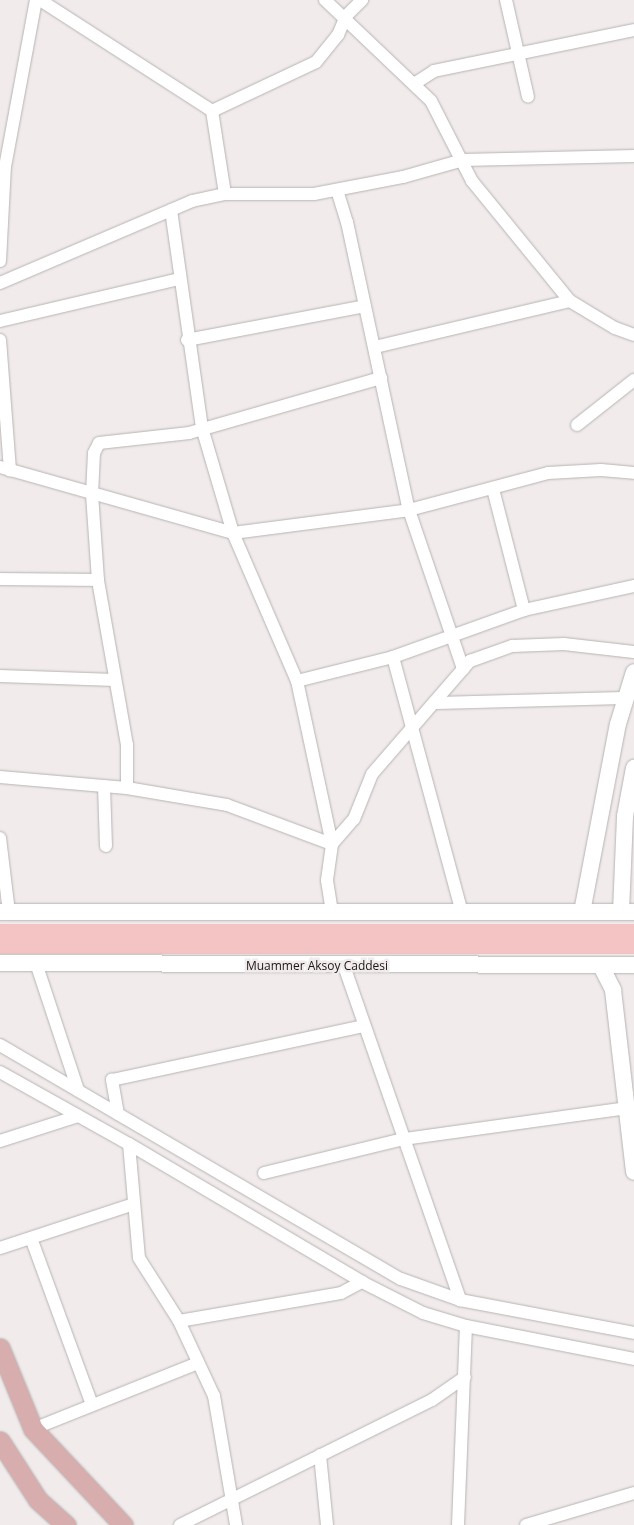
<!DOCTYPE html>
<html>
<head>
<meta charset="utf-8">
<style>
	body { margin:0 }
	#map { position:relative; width:634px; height:1525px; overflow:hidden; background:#f1ebeb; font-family:"Open Sans",sans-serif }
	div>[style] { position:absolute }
	.green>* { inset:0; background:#f3c4c3; transform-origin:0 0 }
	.roads { filter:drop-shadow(0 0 1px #b8b3b3) drop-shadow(0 0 1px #b8b3b3) }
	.street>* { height:12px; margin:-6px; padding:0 6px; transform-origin:6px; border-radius:6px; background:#fff }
	.secondary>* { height:16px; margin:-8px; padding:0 8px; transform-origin:8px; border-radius:8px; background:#fff }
	.primary>* { height:19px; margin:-9.5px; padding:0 9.5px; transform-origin:9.5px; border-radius:9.5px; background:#d8adad }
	span { translate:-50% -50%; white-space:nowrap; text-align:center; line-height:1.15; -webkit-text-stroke:5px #f1ebeb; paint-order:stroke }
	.street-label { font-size:12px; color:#1b1818 }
</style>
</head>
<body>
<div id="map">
	<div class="green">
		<i style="left:0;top:924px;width:634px;height:30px"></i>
	</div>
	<div class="roads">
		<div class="street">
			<i style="left:40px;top:0;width:205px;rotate:32.8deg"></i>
			<i style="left:325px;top:0;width:146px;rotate:43.6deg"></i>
			<i style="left:431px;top:101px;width:90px;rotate:62.9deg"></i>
			<i style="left:472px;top:181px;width:155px;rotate:50.8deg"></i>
			<i style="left:570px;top:301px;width:52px;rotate:31deg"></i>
			<i style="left:615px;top:328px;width:20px;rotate:20deg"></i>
			<i style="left:506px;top:0;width:99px;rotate:77.2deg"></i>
			<i style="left:414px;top:84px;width:24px;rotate:-33deg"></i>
			<i style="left:434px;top:71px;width:204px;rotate:-11.6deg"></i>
			<i style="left:337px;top:190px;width:34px;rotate:73deg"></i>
			<i style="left:347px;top:222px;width:295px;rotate:77.9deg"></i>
			<i style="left:409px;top:510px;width:168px;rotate:71.2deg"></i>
			<i style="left:225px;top:194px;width:84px;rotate:-98.9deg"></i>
			<i style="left:212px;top:111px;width:115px;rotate:-25.2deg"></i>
			<i style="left:316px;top:62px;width:35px;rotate:-51deg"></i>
			<i style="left:338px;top:35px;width:21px;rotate:-67deg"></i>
			<i style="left:346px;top:16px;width:23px;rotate:-45deg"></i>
			<i style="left:0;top:261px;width:94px;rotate:-87deg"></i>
			<i style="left:5px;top:167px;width:170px;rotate:-79.5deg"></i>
			<i style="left:0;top:283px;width:209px;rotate:-23.1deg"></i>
			<i style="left:192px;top:201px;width:34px;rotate:-12deg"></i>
			<i style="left:225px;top:194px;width:89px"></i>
			<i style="left:314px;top:194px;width:91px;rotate:-10.8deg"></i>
			<i style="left:403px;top:177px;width:62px;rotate:-15.8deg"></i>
			<i style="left:463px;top:160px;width:171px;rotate:-1.3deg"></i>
			<i style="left:0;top:321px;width:184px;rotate:-13.2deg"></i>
			<i style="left:0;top:340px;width:131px;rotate:85.6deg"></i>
			<i style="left:187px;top:340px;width:181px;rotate:-10.8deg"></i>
			<i style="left:375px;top:347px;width:200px;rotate:-13.3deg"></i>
			<i style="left:577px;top:425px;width:73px;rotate:-38.3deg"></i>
			<i style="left:0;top:467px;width:242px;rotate:15.8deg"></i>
			<i style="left:233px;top:533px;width:177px;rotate:-7.4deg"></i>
			<i style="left:409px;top:510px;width:144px;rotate:-14.9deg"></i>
			<i style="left:548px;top:473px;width:53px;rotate:-3.2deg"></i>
			<i style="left:601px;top:470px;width:33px;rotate:5deg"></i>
			<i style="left:493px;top:489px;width:125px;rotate:75.6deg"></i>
			<i style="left:0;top:579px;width:98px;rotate:0.6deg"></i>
			<i style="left:393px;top:657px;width:139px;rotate:-19.7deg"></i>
			<i style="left:524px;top:610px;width:113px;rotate:-12.3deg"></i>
			<i style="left:0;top:676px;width:115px;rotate:2deg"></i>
			<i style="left:297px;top:681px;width:99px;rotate:-14deg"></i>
			<i style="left:393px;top:657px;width:264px;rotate:74.9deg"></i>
			<i style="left:434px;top:703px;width:192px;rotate:-1.5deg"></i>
			<i style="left:0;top:777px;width:127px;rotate:5deg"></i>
			<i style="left:127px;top:788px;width:101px;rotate:9.6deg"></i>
			<i style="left:227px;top:805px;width:112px;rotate:20.4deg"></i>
			<i style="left:332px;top:844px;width:167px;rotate:-102.1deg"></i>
			<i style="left:297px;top:681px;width:161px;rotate:-113.4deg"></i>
			<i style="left:233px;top:533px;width:109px;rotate:-106.4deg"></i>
			<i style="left:202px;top:428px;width:220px;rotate:-98.1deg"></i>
			<i style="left:104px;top:786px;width:60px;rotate:88.1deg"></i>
			<i style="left:127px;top:788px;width:43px;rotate:-90deg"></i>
			<i style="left:127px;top:745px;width:168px;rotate:-100deg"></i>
			<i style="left:98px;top:580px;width:85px;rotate:-94deg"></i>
			<i style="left:92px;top:495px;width:42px;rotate:-87.3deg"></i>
			<i style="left:94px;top:453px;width:11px;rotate:-63deg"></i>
			<i style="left:99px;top:443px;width:91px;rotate:-6.3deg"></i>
			<i style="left:189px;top:433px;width:200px;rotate:-16deg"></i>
			<i style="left:0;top:838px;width:75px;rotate:83.1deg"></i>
			<i style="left:332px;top:912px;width:32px;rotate:-99deg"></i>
			<i style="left:327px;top:880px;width:36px;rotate:-82deg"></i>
			<i style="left:332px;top:844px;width:33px;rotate:-49deg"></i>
			<i style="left:354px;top:819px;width:48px;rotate:-68.2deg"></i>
			<i style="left:372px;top:774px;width:150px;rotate:-49.1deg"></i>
			<i style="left:470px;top:661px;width:45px;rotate:-19.7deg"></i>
			<i style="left:512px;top:646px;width:52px;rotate:-2.2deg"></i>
			<i style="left:564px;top:644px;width:70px;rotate:6.5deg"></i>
			<i style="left:36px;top:963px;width:134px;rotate:71.7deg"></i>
			<i style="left:344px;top:966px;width:354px;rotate:70.8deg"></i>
			<i style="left:0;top:1045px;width:464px;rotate:30.3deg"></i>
			<i style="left:401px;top:1279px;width:63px;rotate:19.6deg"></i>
			<i style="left:460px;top:1300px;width:177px;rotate:10.7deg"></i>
			<i style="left:0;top:1072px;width:148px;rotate:29.2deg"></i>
			<i style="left:129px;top:1144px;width:271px;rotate:30.6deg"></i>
			<i style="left:362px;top:1282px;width:68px;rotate:26.9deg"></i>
			<i style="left:423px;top:1313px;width:45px;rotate:16.8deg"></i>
			<i style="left:466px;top:1326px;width:171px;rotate:11.1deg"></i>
			<i style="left:118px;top:1114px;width:35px;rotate:-100deg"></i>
			<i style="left:112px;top:1080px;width:258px;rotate:-12.1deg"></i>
			<i style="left:0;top:1141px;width:82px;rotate:-17.8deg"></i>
			<i style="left:129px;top:1144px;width:114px;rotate:85deg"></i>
			<i style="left:139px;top:1258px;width:75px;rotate:57.6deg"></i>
			<i style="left:179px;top:1321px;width:83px;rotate:65deg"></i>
			<i style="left:214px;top:1396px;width:131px;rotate:80.3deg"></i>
			<i style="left:264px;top:1173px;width:144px;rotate:-13.7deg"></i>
			<i style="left:404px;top:1139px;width:225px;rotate:-7.9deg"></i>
			<i style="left:31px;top:1238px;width:178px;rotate:69.9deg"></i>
			<i style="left:0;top:1248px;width:141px;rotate:-18.2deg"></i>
			<i style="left:179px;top:1321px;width:164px;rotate:-9.8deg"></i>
			<i style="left:341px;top:1293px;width:24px;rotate:-28deg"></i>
			<i style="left:33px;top:1429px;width:178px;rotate:-21.8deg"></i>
			<i style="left:320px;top:1455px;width:70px;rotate:84.3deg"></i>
			<i style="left:180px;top:1525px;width:281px;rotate:-26.4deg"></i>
			<i style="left:432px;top:1400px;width:40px;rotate:-34.9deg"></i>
			<i style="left:458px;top:1525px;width:199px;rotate:-87.7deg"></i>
			<i style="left:526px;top:1525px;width:113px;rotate:-16.5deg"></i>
		</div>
		<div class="secondary">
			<i style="left:0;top:912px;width:634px"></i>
			<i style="left:582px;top:912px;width:191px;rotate:-79.2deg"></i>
			<i style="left:618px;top:724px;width:54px;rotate:-72.9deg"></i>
			<i style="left:621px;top:912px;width:96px;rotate:-87.6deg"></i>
			<i style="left:625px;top:816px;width:49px;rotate:-79.4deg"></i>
			<i style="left:0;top:963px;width:634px;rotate:0.18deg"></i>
			<i style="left:601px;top:966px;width:27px;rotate:63deg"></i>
			<i style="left:613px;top:990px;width:183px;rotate:83.4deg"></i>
		</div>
		<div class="primary">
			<i style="left:0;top:1348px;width:87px;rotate:67.8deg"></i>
			<i style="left:33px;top:1429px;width:132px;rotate:46.8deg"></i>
			<i style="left:0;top:1441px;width:70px;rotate:57.2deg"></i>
			<i style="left:38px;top:1500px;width:38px;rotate:42deg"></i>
		</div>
	</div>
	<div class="street-label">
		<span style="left:317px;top:966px">Muammer Aksoy Caddesi</span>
	</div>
</div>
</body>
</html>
